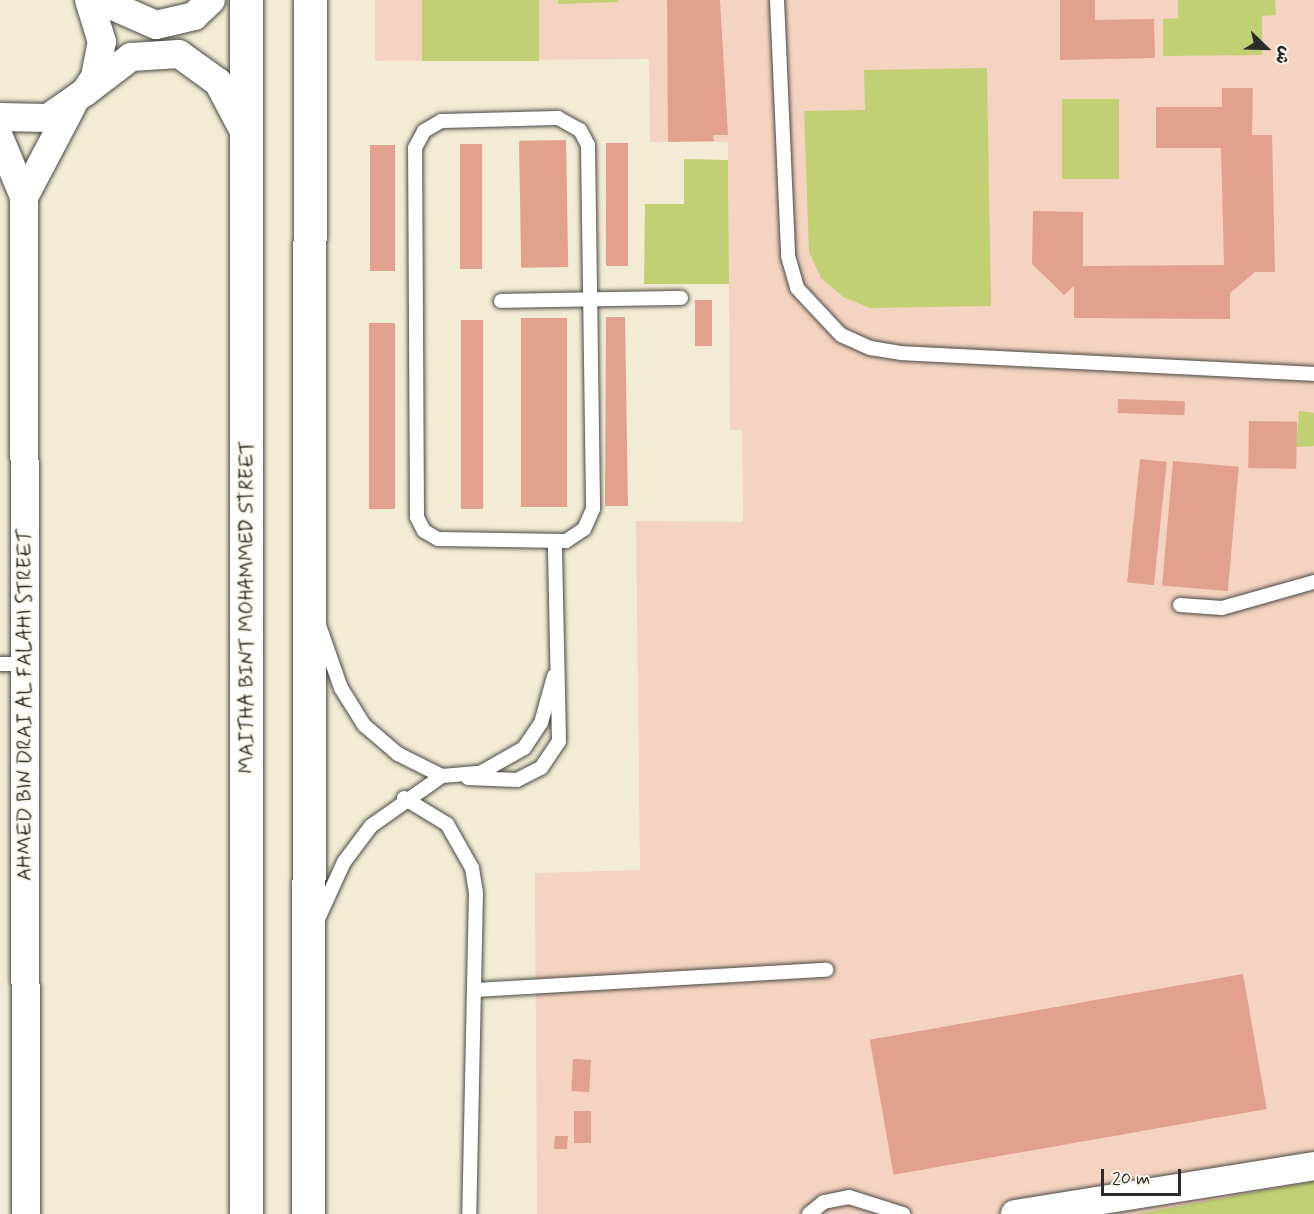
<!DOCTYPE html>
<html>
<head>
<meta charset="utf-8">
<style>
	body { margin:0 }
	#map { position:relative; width:1314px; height:1214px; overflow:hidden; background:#f2ecd5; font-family:Mynerve,"Playpen Sans Arabic",sans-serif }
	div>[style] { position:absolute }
	.built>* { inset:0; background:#f5d3c1 }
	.green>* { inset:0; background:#c0d073; transform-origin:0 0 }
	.building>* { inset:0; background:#e1a18e; transform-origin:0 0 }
	.roads { filter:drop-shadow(0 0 2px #494844) drop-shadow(0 0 2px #494844) }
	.lane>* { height:14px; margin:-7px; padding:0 7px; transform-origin:7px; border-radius:7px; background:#fff }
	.street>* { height:28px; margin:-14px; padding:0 14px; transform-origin:14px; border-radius:14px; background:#fff }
	.secondary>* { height:33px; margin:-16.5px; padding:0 16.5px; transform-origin:16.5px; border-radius:16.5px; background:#fff }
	span { translate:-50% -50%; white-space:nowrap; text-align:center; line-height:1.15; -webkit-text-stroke:4.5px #fbf7ec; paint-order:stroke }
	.street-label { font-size:20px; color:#2b2b2b }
	.north { position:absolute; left:1236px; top:18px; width:60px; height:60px; -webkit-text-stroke:4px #fbf7ec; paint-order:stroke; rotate:113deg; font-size:16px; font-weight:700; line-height:24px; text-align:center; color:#2b2b2b }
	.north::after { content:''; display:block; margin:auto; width:21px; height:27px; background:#2b2b2b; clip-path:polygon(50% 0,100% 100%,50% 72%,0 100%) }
	.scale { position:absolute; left:1101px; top:1169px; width:80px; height:27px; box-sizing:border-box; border:3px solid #2b2b2b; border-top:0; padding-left:8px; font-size:18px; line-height:21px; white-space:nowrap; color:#2b2b2b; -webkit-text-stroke:4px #fbf7ec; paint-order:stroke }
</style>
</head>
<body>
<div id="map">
	<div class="built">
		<i style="clip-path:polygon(375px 0,1314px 0,1314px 1214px,537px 1214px,535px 873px,640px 870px,636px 521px,743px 522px,742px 430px,730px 430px,728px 142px,650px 142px,649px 59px,375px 61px)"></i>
	</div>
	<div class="green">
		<i style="left:422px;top:0;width:117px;height:61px"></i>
		<i style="clip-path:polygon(558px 0,618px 0,618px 2px,558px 4px)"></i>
		<i style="clip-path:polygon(1178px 0,1275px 0,1276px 15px,1262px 16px,1262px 55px,1163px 56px,1163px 19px,1178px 18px)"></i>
		<i style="clip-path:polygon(987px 68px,991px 306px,870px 308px,843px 297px,821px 278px,809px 252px,804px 111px,865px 110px,864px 70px)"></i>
		<i style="left:1062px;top:99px;width:57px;height:80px"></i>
		<i style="clip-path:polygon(684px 159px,728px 160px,729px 284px,644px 284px,645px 204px,684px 204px)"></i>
		<i style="clip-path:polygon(1299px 411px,1314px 413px,1314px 446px,1296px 447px)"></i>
		<i style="clip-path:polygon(1314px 1181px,1314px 1214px,1136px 1214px,1305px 1183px)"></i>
	</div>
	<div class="building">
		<i style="clip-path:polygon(667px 0,720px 0,728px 135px,713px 135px,714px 141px,668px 142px)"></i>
		<i style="clip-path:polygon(1060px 0,1095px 0,1095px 20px,1154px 19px,1155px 58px,1060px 60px)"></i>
		<i style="clip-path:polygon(1222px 88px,1253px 88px,1252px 135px,1272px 135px,1275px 272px,1255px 272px,1230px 293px,1230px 319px,1074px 318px,1074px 286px,1064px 295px,1032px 264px,1033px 211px,1083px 212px,1083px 266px,1224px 265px,1221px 148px,1156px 148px,1156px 107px,1222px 107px)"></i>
		<i style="left:566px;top:140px;width:127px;height:47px;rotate:89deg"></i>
		<i style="left:606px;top:143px;width:22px;height:123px"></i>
		<i style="left:460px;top:144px;width:22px;height:125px"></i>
		<i style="left:370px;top:145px;width:25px;height:126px"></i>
		<i style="left:695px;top:300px;width:17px;height:46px"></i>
		<i style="clip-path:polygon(606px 317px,625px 317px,628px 506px,605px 506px)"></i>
		<i style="left:567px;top:318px;width:189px;height:46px;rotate:90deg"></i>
		<i style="left:461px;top:320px;width:22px;height:189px"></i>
		<i style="left:369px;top:323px;width:26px;height:186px"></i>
		<i style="left:1118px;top:399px;width:67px;height:14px;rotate:2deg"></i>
		<i style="left:1249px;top:421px;width:48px;height:47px;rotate:1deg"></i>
		<i style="left:1140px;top:459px;width:27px;height:124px;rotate:6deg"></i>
		<i style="left:1173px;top:461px;width:66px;height:125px;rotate:5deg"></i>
		<i style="left:1243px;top:974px;width:137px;height:379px;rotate:80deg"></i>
		<i style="left:573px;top:1059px;width:18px;height:32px;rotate:3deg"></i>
		<i style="left:574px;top:1111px;width:17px;height:32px"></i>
		<i style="clip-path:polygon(555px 1136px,568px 1136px,567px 1149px,554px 1149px)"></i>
	</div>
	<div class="roads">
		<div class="lane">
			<i style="left:777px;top:0;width:256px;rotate:87.5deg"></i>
			<i style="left:788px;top:256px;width:33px;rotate:74deg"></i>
			<i style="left:797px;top:288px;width:64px;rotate:46.9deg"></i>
			<i style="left:841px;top:335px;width:32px;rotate:24deg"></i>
			<i style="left:870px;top:348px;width:31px;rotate:9deg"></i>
			<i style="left:901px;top:353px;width:414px;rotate:2.9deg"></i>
			<i style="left:558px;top:118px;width:25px;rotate:29deg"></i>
			<i style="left:580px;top:130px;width:17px;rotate:62deg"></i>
			<i style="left:588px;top:145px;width:364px;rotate:89.2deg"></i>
			<i style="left:593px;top:509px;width:22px;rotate:114deg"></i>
			<i style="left:584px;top:529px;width:22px;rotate:146deg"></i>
			<i style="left:566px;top:541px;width:128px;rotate:-179.1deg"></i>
			<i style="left:438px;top:539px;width:16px;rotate:-150deg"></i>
			<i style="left:424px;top:531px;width:16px;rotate:-117deg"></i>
			<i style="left:417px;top:517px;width:369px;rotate:-90.3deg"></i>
			<i style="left:415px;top:148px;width:19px;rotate:-62deg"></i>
			<i style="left:424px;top:131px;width:20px;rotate:-30deg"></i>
			<i style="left:441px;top:121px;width:117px;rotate:-1.5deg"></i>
			<i style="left:501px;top:301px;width:180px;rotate:-1deg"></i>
			<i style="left:1180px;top:605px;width:42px;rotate:4.1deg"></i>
			<i style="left:1222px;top:608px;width:96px;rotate:-15.8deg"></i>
			<i style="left:319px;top:625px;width:67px;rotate:70.8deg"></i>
			<i style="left:341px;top:688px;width:44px;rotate:58.1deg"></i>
			<i style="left:364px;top:725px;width:45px;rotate:40.5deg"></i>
			<i style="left:398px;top:754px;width:49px;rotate:26.6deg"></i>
			<i style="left:442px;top:776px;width:38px;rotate:-5deg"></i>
			<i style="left:480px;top:773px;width:51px;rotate:-29.6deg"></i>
			<i style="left:524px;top:748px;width:30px;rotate:-56deg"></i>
			<i style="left:541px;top:723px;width:49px;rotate:-74.5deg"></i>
			<i style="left:0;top:664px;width:25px"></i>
			<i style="left:468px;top:778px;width:49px;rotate:2.3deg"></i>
			<i style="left:517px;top:780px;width:27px;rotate:-27deg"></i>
			<i style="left:541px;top:768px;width:32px;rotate:-56deg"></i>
			<i style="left:559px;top:741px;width:198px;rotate:-91.2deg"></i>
			<i style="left:404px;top:798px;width:50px;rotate:31.2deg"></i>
			<i style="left:447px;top:824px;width:51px;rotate:60.4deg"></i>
			<i style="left:472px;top:868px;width:24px;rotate:81deg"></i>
			<i style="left:476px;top:892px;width:322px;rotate:91.2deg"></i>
			<i style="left:317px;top:921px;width:65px;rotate:-65.4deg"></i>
			<i style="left:344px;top:862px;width:45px;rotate:-53.1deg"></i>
			<i style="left:371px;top:826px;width:87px;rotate:-35.2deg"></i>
			<i style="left:474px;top:990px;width:353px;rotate:-3.3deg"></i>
			<i style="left:809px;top:1214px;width:19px;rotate:-39deg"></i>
			<i style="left:824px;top:1202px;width:25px;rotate:-11deg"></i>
			<i style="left:849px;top:1197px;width:57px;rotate:17.5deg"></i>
		</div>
		<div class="street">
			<i style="left:99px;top:0;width:62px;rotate:23.7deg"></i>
			<i style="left:156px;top:25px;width:39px;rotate:-13deg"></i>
			<i style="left:194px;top:16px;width:23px;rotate:-43deg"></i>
			<i style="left:85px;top:92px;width:58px;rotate:-37.3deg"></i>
			<i style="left:131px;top:57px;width:48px;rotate:-3.6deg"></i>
			<i style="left:179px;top:54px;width:48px;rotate:35.7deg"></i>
			<i style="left:218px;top:82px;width:62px;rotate:62.2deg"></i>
			<i style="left:0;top:117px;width:48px;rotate:1.2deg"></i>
			<i style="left:48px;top:118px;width:45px;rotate:-35.1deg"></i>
			<i style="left:85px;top:92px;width:18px;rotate:-56deg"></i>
			<i style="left:95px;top:77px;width:36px;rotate:-79deg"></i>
			<i style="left:102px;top:42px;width:44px;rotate:-107.2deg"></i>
			<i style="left:0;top:139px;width:63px;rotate:67.5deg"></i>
			<i style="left:24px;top:197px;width:1017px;rotate:89.89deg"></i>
			<i style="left:24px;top:197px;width:103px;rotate:-62.2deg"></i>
			<i style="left:1015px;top:1214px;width:303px;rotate:-9.1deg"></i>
		</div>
		<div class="secondary">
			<i style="left:246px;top:0;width:1214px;rotate:90deg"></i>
			<i style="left:308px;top:1214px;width:1214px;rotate:-89.91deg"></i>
		</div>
	</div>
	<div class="street-label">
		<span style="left:247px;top:607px;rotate:-90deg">MAITHA BINT MOHAMMED STREET</span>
		<span style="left:25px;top:705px;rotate:-90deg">AHMED BIN DRAI AL FALAHI STREET</span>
	</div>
	<div class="north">ش</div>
	<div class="scale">20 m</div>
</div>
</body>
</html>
